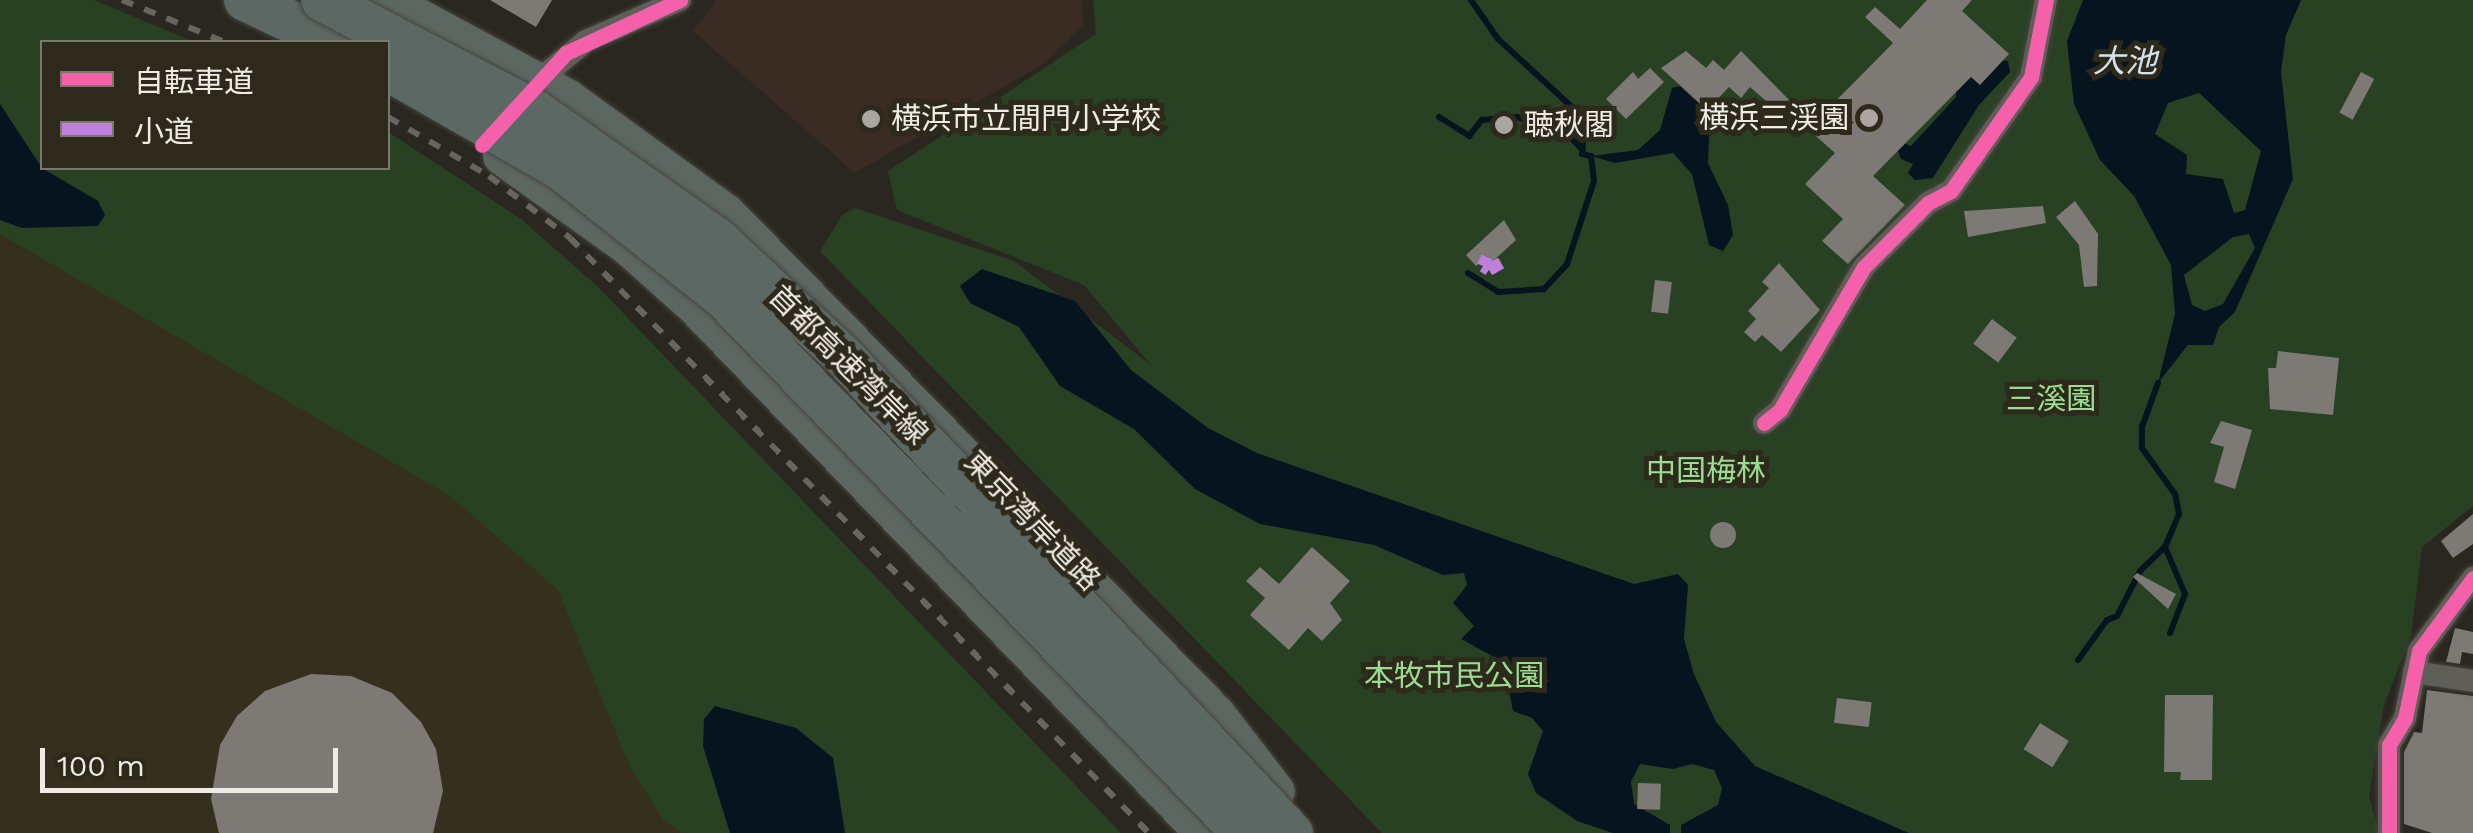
<!DOCTYPE html>
<html>
<head>
<meta charset="utf-8">
<style>
	body { margin:0 }
	#map { position:relative; width:2473px; height:833px; overflow:hidden; background:#292720; font-family:"Work Sans","Noto Sans JP",sans-serif }
	div>[style] { position:absolute }
	.built>* { inset:0; background:#34301d }
	.education>* { inset:0; background:#3a2c22 }
	.green>* { inset:0; background:#284123 }
	.water>* { inset:0; background:#061420 }
	.stream>* { height:6px; margin:-3px; padding:0 3px; transform-origin:3px; border-radius:3px; background:#061420 }
	.building>* { inset:0; background:#7d7974; transform-origin:0 0 }
	.round { border-radius:50% }
	.roads { filter:drop-shadow(0 0 2px #46443d) drop-shadow(0 0 2px #46443d) }
	.minor>* { height:22px; margin:-11px; padding:0 11px; transform-origin:11px; border-radius:11px; background:#605e58 }
	.trunk>* { height:38px; margin:-19px; padding:0 19px; transform-origin:19px; border-radius:19px; background:#5d6762 }
	.motorway>* { height:42px; margin:-21px; padding:0 21px; transform-origin:21px; border-radius:21px; background:#5b6864 }
	.rail>* { height:6px; margin-top:-3px; transform-origin:0; background:repeating-linear-gradient(90deg,#666560 0 12px,transparent 0 24px) }
	.bridges { filter:drop-shadow(0 0 2px #46443d) drop-shadow(0 0 2px #46443d) }
	.motorway-bridge>* { height:42px; margin:-21px; padding:0 21px; transform-origin:21px; border-radius:21px; background:#5b6864 }
	.quiet>* { height:12px; margin-top:-6px; transform-origin:0; background:repeating-linear-gradient(90deg,#c07fdc 0 25px,transparent 0 37px) }
	.cycleway>* { height:15px; margin:-7.5px; padding:0 7.5px; transform-origin:7.5px; border-radius:7.5px; background:#f560ab }
	.dots>* { width:28px; height:28px; translate:-50% -50%; box-sizing:border-box; border:5px solid #2d2a1c; border-radius:50% }
	span { translate:-50% -50%; white-space:nowrap; text-align:center; line-height:1.15; -webkit-text-stroke:10px #2d2a1c; paint-order:stroke }
	.poi-label { font-size:30px; color:#eeece3 }
	.right { translate:-100% -50%; text-align:right }
	.left { translate:0 -50%; text-align:left }
	.street-label { font-size:30px; color:#eeece3 }
	.park-label { font-size:30px; color:#9bde93 }
	.water-label { font-size:32px; color:#d3e2f0; font-style:italic }
	.legend { position:absolute; left:40px; top:40px; width:350px; height:130px; box-sizing:border-box; background:#2d2a1c; border:2px solid #7a786c; margin:0; padding:12px 18px; list-style:none; font-size:30px; color:#eeece3 }
	.legend li { display:flex; align-items:center; gap:20px; height:50px }
	.legend b { width:50px; border:2px solid #7a786c }
	.scale { position:absolute; left:40px; top:748px; width:298px; height:45px; box-sizing:border-box; border:5px solid #eeece3; border-top:0; padding-left:12px; font-size:30px; line-height:35px; white-space:nowrap; color:#eeece3; -webkit-text-stroke:8px #2d2a1c; paint-order:stroke }
</style>
</head>
<body>
<div id="map">
	<div class="built">
		<i style="clip-path:polygon(0 0,94px 0,194px 42px,42px 42px,42px 168px,388px 168px,388px 132px,521px 219px,598px 287px,1121px 833px,0 833px)"></i>
	</div>
	<div class="education">
		<i style="clip-path:polygon(717px 0,1082px 0,1084px 24px,1043px 64px,855px 173px,693px 31px)"></i>
	</div>
	<div class="green">
		<i style="clip-path:polygon(0 0,94px 0,194px 42px,42px 42px,42px 168px,388px 168px,388px 132px,521px 219px,598px 287px,1121px 833px,681px 833px,663px 819px,630px 767px,558px 590px,449px 495px,0 234px)"></i>
		<i style="clip-path:polygon(1093px 0,2473px 0,2473px 506px,2422px 547px,2411px 636px,2384px 705px,2369px 796px,2379px 833px,1382px 833px,820px 251px,842px 215px,855px 208px,1014px 261px,1151px 365px,1084px 285px,897px 210px,888px 171px,1096px 34px)"></i>
	</div>
	<div class="water">
		<i style="clip-path:polygon(evenodd,2083px 0,2301px 0,2286px 35px,2281px 72px,2293px 179px,2235px 312px,2219px 327px,2213px 345px,2188px 345px,2158px 383px,2175px 314px,2171px 265px,2134px 196px,2100px 160px,2074px 104px,2067px 41px,2083px 0,2199px 93px,2261px 151px,2245px 210px,2234px 213px,2223px 179px,2186px 174px,2187px 155px,2155px 134px,2168px 103px,2199px 93px,2083px 0,2249px 234px,2255px 248px,2223px 304px,2205px 311px,2192px 305px,2184px 275px,2233px 237px,2249px 234px)"></i>
		<i style="clip-path:polygon(1995px 59px,2008px 61px,2010px 72px,1979px 105px,1933px 178px,1915px 180px,1908px 173px,1913px 164px,1901px 159px,1893px 139px,1911px 146px,1956px 97px,1956px 88px)"></i>
		<i style="clip-path:polygon(1680px 86px,1710px 114px,1708px 163px,1728px 205px,1733px 235px,1723px 251px,1709px 245px,1692px 174px,1673px 153px,1615px 163px,1591px 156px,1638px 150px,1660px 130px,1672px 88px)"></i>
		<i style="clip-path:polygon(0 104px,42px 168px,98px 201px,105px 215px,98px 226px,22px 228px,0 220px)"></i>
		<i style="clip-path:polygon(982px 269px,1075px 301px,1131px 370px,1208px 428px,1257px 453px,1634px 584px,1678px 574px,1688px 585px,1684px 639px,1694px 674px,1716px 722px,1755px 766px,1909px 833px,1681px 833px,1681px 825px,1718px 805px,1722px 788px,1714px 770px,1692px 764px,1673px 769px,1640px 764px,1631px 782px,1634px 804px,1670px 825px,1670px 833px,1613px 833px,1577px 821px,1536px 793px,1528px 774px,1543px 731px,1532px 718px,1513px 711px,1506px 675px,1494px 657px,1461px 639px,1474px 626px,1453px 603px,1467px 585px,1464px 573px,1443px 575px,1374px 545px,1260px 524px,1195px 489px,1134px 429px,1060px 386px,1019px 327px,970px 303px,960px 286px)"></i>
		<i style="clip-path:polygon(715px 706px,796px 728px,833px 758px,845px 833px,730px 833px,703px 746px,704px 719px)"></i>
	</div>
	<div class="stream">
		<i style="left:1439px;top:117px;width:36px;rotate:32deg"></i>
		<i style="left:1469px;top:136px;width:21px;rotate:-51deg"></i>
		<i style="left:1482px;top:120px;width:35px;rotate:-5deg"></i>
		<i style="left:1517px;top:117px;width:52px;rotate:18.1deg"></i>
		<i style="left:1566px;top:133px;width:23px;rotate:45deg"></i>
		<i style="left:1468px;top:273px;width:36px;rotate:32deg"></i>
		<i style="left:1498px;top:292px;width:46px;rotate:-3.7deg"></i>
		<i style="left:1544px;top:289px;width:34px;rotate:-47deg"></i>
		<i style="left:1567px;top:264px;width:87px;rotate:-72deg"></i>
		<i style="left:1594px;top:181px;width:25px;rotate:-97deg"></i>
		<i style="left:1591px;top:156px;width:9px;rotate:-167deg"></i>
		<i style="left:1582px;top:154px;width:35px;rotate:-85deg"></i>
		<i style="left:1585px;top:119px;width:118px;rotate:-137.4deg"></i>
		<i style="left:1498px;top:39px;width:47px;rotate:-124.7deg"></i>
		<i style="left:2165px;top:547px;width:51px;rotate:66.9deg"></i>
		<i style="left:2185px;top:594px;width:42px;rotate:111deg"></i>
		<i style="left:2078px;top:660px;width:49px;rotate:-54.1deg"></i>
		<i style="left:2107px;top:620px;width:11px;rotate:-22deg"></i>
		<i style="left:2117px;top:616px;width:51px;rotate:-62.9deg"></i>
		<i style="left:2140px;top:571px;width:35px;rotate:-44deg"></i>
		<i style="left:2165px;top:547px;width:36px;rotate:-67deg"></i>
		<i style="left:2179px;top:514px;width:20px;rotate:-101deg"></i>
		<i style="left:2175px;top:494px;width:57px;rotate:-125.7deg"></i>
		<i style="left:2142px;top:448px;width:21px;rotate:-90deg"></i>
		<i style="left:2142px;top:427px;width:47px;rotate:-70deg"></i>
	</div>
	<div class="building">
		<i style="clip-path:polygon(490px 0,552px 0,536px 27px)"></i>
		<i style="clip-path:polygon(1927px 0,1972px 0,1962px 11px,2009px 54px,1980px 85px,1971px 77px,1873px 176px,1905px 205px,1848px 264px,1822px 241px,1843px 219px,1805px 184px,1835px 153px,1808px 129px,1893px 43px,1865px 17px,1875px 7px,1900px 29px)"></i>
		<i style="clip-path:polygon(1686px 51px,1706px 68px,1713px 60px,1724px 70px,1741px 51px,1790px 101px,1780px 113px,1750px 87px,1741px 98px,1729px 87px,1707px 110px,1661px 68px)"></i>
		<i style="clip-path:polygon(1650px 68px,1664px 82px,1626px 119px,1606px 99px,1633px 72px,1638px 79px)"></i>
		<i style="left:2361px;top:72px;width:15px;height:46px;rotate:28deg"></i>
		<i style="clip-path:polygon(2075px 201px,2098px 234px,2097px 286px,2084px 287px,2079px 245px,2056px 217px)"></i>
		<i style="clip-path:polygon(2043px 206px,2046px 223px,1968px 237px,1964px 211px)"></i>
		<i style="clip-path:polygon(1504px 220px,1516px 240px,1492px 262px,1487px 257px,1476px 266px,1466px 255px)"></i>
		<i style="clip-path:polygon(1779px 263px,1820px 310px,1781px 352px,1762px 335px,1755px 342px,1744px 332px,1756px 319px,1748px 311px,1769px 288px,1762px 282px)"></i>
		<i style="left:1655px;top:280px;width:17px;height:32px;rotate:7deg"></i>
		<i style="left:1992px;top:319px;width:31px;height:31px;rotate:37deg"></i>
		<i style="clip-path:polygon(2278px 351px,2339px 358px,2333px 415px,2270px 409px,2268px 368px,2276px 368px)"></i>
		<i style="clip-path:polygon(2221px 421px,2252px 430px,2235px 489px,2214px 482px,2224px 447px,2210px 443px)"></i>
		<i style="clip-path:polygon(2473px 514px,2473px 544px,2453px 558px,2441px 541px)"></i>
		<i class="round" style="left:1710px;top:522px;width:26px;height:26px"></i>
		<i style="clip-path:polygon(1312px 547px,1350px 581px,1330px 603px,1342px 620px,1322px 641px,1308px 628px,1289px 650px,1250px 615px,1265px 598px,1246px 581px,1260px 567px,1279px 584px)"></i>
		<i style="clip-path:polygon(2137px 573px,2176px 594px,2168px 609px,2133px 577px)"></i>
		<i style="clip-path:polygon(2455px 628px,2473px 632px,2473px 654px,2462px 652px,2460px 664px,2446px 662px)"></i>
		<i style="clip-path:polygon(311px 674px,351px 676px,392px 693px,421px 722px,436px 749px,443px 791px,433px 833px,219px 833px,211px 799px,220px 745px,237px 716px,265px 691px)"></i>
		<i style="clip-path:polygon(2427px 690px,2473px 696px,2473px 833px,2432px 833px,2404px 824px,2404px 752px,2414px 732px,2422px 733px)"></i>
		<i style="clip-path:polygon(2165px 695px,2213px 695px,2212px 780px,2180px 780px,2181px 772px,2164px 772px)"></i>
		<i style="left:1837px;top:698px;width:35px;height:25px;rotate:7deg"></i>
		<i style="left:2040px;top:723px;width:34px;height:31px;rotate:32deg"></i>
		<i style="left:1638px;top:783px;width:23px;height:26px;rotate:2deg"></i>
	</div>
	<div class="roads">
		<div class="minor">
			<i style="left:530px;top:87px;width:72px;rotate:-39.4deg"></i>
			<i style="left:586px;top:41px;width:103px;rotate:-23.6deg"></i>
			<i style="left:1764px;top:423px;width:21px;rotate:-39deg"></i>
			<i style="left:1780px;top:410px;width:166px;rotate:-59.6deg"></i>
			<i style="left:1864px;top:267px;width:91px;rotate:-45deg"></i>
			<i style="left:1928px;top:203px;width:26px;rotate:-28deg"></i>
			<i style="left:1951px;top:191px;width:139px;rotate:-54.9deg"></i>
			<i style="left:2031px;top:77px;width:78px;rotate:-79deg"></i>
			<i style="left:2414px;top:672px;width:60px;rotate:8.7deg"></i>
			<i style="left:2389px;top:833px;width:88px;rotate:-90deg"></i>
			<i style="left:2389px;top:745px;width:31px;rotate:-59deg"></i>
			<i style="left:2405px;top:718px;width:68px;rotate:-78.2deg"></i>
			<i style="left:2419px;top:651px;width:91px;rotate:-53.5deg"></i>
		</div>
		<div class="trunk">
			<i style="left:386px;top:0;width:206px;rotate:28.4deg"></i>
			<i style="left:567px;top:98px;width:198px;rotate:35.9deg"></i>
			<i style="left:727px;top:214px;width:699px;rotate:45.64deg"></i>
			<i style="left:1216px;top:714px;width:98px;rotate:52.4deg"></i>
			<i style="left:502px;top:156px;width:156px;rotate:35.6deg"></i>
			<i style="left:629px;top:247px;width:90px;rotate:41.8deg"></i>
			<i style="left:696px;top:307px;width:731px;rotate:46deg"></i>
		</div>
		<div class="motorway">
			<i style="left:245px;top:0;width:98px;rotate:25.3deg"></i>
		</div>
	</div>
	<div class="rail">
		<i style="left:122px;top:0;width:111px;rotate:22.2deg"></i>
		<i style="left:388px;top:117px;width:117px;rotate:30.3deg"></i>
		<i style="left:489px;top:176px;width:102px;rotate:37.4deg"></i>
		<i style="left:570px;top:238px;width:830px;rotate:45.78deg"></i>
	</div>
	<div class="bridges">
		<div class="motorway-bridge">
			<i style="left:322px;top:0;width:240px;rotate:27.5deg"></i>
			<i style="left:535px;top:111px;width:223px;rotate:35.1deg"></i>
			<i style="left:717px;top:239px;width:173px;rotate:42.9deg"></i>
			<i style="left:844px;top:357px;width:654px;rotate:46.74deg"></i>
			<i style="left:388px;top:70px;width:199px;rotate:29.8deg"></i>
			<i style="left:561px;top:169px;width:206px;rotate:38.3deg"></i>
			<i style="left:723px;top:297px;width:747px;rotate:45.87deg"></i>
		</div>
	</div>
	<div class="quiet">
		<i style="left:1487px;top:257px;width:10px;rotate:114deg"></i>
		<i style="left:1483px;top:266px;width:7px;rotate:34deg"></i>
		<i style="left:1489px;top:270px;width:14px;rotate:-30deg"></i>
	</div>
	<div class="cycleway">
		<i style="left:482px;top:145px;width:125px;rotate:-47.6deg"></i>
		<i style="left:566px;top:53px;width:126px;rotate:-24.9deg"></i>
		<i style="left:1764px;top:423px;width:21px;rotate:-39deg"></i>
		<i style="left:1780px;top:410px;width:166px;rotate:-59.6deg"></i>
		<i style="left:1864px;top:267px;width:91px;rotate:-45deg"></i>
		<i style="left:1928px;top:203px;width:26px;rotate:-28deg"></i>
		<i style="left:1951px;top:191px;width:139px;rotate:-54.9deg"></i>
		<i style="left:2031px;top:77px;width:78px;rotate:-79deg"></i>
		<i style="left:2389px;top:833px;width:88px;rotate:-90deg"></i>
		<i style="left:2389px;top:745px;width:31px;rotate:-59deg"></i>
		<i style="left:2405px;top:718px;width:68px;rotate:-78.2deg"></i>
		<i style="left:2419px;top:651px;width:91px;rotate:-53.5deg"></i>
	</div>
	<div class="dots">
		<i style="left:1869px;top:118px;background:#a9a79f"></i>
		<i style="left:871px;top:119px;background:#a9a79f"></i>
		<i style="left:1504px;top:125px;background:#a9a79f"></i>
	</div>
	<div class="poi-label">
		<span class="right" style="left:1849px;top:118px">横浜三渓園</span>
		<span class="left" style="left:891px;top:119px">横浜市立間門小学校</span>
		<span class="left" style="left:1524px;top:125px">聴秋閣</span>
	</div>
	<div class="street-label">
		<span style="left:848px;top:365px;rotate:45deg">首都高速湾岸線</span>
		<span style="left:1032px;top:521px;rotate:46deg">東京湾岸道路</span>
	</div>
	<div class="park-label">
		<span style="left:2051px;top:399px">三溪園</span>
		<span style="left:1706px;top:471px">中国梅林</span>
		<span style="left:1454px;top:676px">本牧市民公園</span>
	</div>
	<div class="water-label">
		<span style="left:2125px;top:61px">大池</span>
	</div>
	<ul class="legend">
	<li><b style="height:12px;background:#f560ab"></b>自転車道</li>
	<li><b style="height:12px;background:#c07fdc"></b>小道</li>
	</ul>
	<div class="scale">100 m</div>
</div>
</body>
</html>
